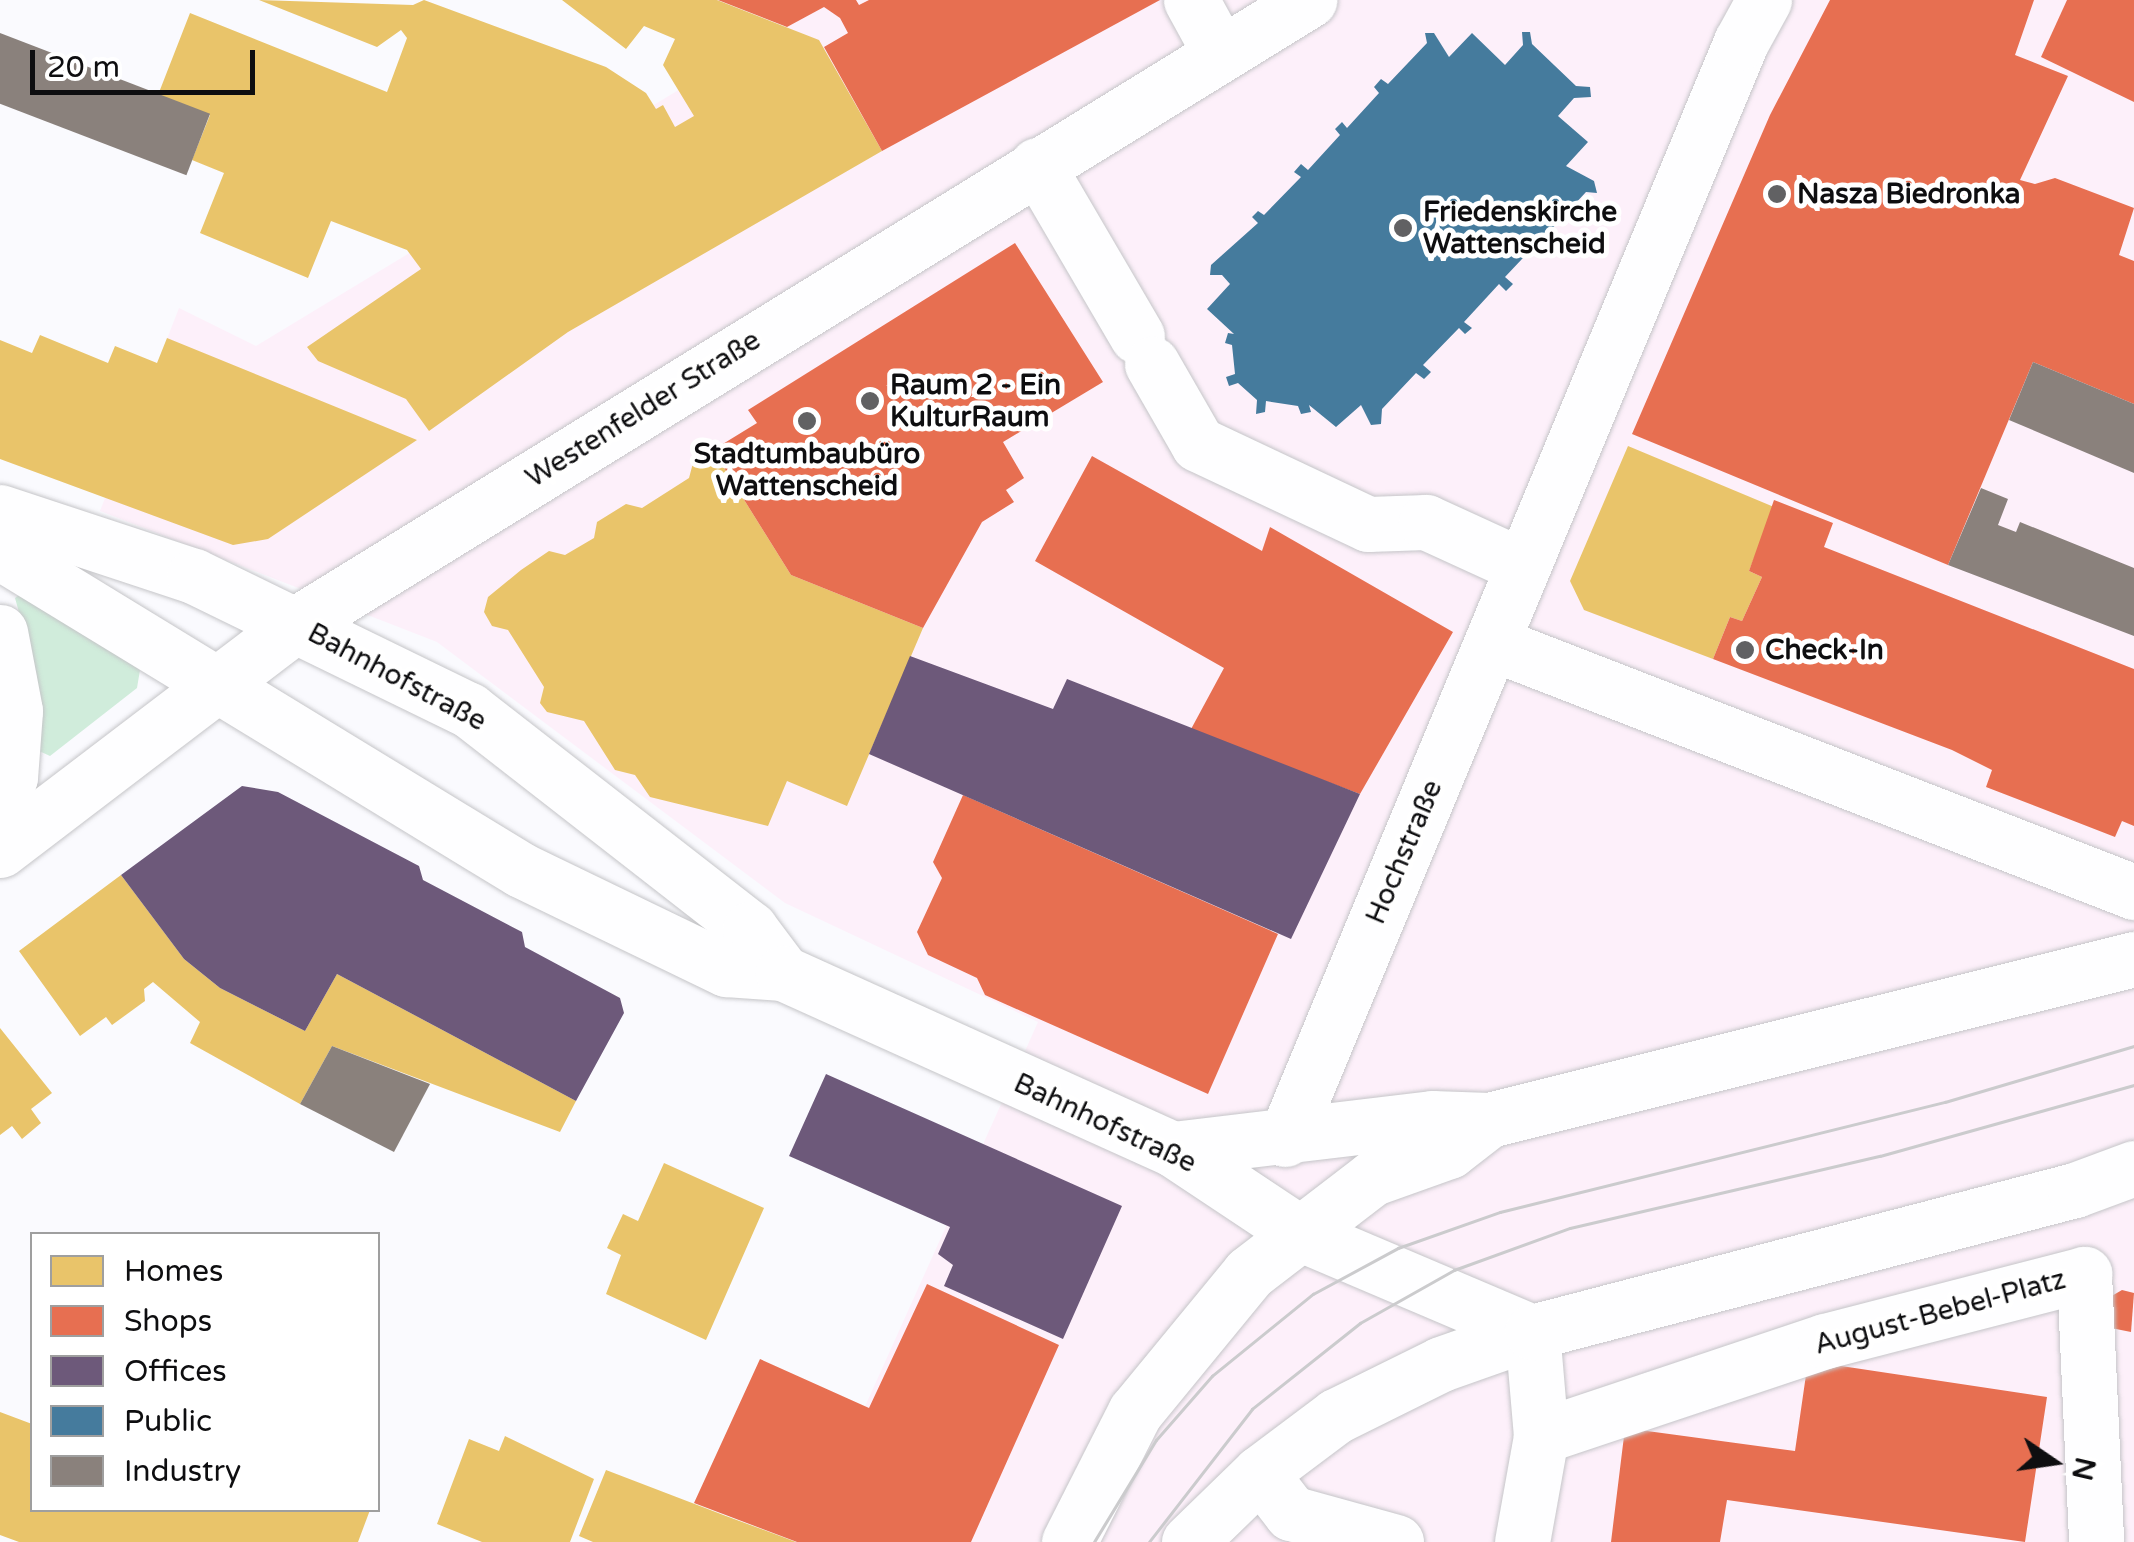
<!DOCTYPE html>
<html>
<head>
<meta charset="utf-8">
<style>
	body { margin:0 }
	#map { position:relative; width:2134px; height:1542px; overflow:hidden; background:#fafafe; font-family:"Varela Round",sans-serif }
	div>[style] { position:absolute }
	.commercial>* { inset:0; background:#fdf0fa }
	.green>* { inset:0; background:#d0ecdb }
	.homes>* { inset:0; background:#e9c46a }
	.shops>* { inset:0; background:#e76f51 }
	.offices>* { inset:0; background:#6d597a }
	.public>* { inset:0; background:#457b9d }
	.industry>* { inset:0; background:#8a817c; transform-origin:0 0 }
	.roads { filter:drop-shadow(0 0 2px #c5c5c8) drop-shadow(0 0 2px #c5c5c8) }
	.pedestrian>* { height:55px; margin:-27.5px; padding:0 27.5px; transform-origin:27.5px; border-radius:27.5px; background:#fefeff }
	.tertiary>* { height:55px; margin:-27.5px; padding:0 27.5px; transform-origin:27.5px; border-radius:27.5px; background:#fefeff }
	.tram>* { height:2.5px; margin:-1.25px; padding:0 1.25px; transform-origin:1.25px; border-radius:1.25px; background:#cbcbcd }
	.dots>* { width:28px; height:28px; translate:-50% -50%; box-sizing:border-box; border:5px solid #fff; border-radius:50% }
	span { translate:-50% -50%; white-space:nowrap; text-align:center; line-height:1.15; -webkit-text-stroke:10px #fff; paint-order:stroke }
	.poi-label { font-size:28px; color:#0e0e10; font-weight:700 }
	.left { translate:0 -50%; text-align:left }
	.street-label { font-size:28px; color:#0e0e10 }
	.legend { position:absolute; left:30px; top:1232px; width:350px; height:280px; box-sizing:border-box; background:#fff; border:2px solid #9f9f9f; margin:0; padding:12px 18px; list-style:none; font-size:30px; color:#0e0e10 }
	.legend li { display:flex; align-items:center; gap:20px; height:50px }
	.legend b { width:50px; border:2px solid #9f9f9f }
	.north { position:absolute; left:2004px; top:1412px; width:100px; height:100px; -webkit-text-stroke:8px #fff; paint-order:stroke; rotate:103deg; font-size:28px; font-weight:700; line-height:40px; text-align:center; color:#0e0e10 }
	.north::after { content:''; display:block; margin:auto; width:35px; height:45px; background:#0e0e10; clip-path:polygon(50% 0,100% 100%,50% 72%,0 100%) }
	.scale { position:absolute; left:30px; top:50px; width:225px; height:45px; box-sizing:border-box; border:5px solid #0e0e10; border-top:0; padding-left:12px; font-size:30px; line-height:35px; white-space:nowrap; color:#0e0e10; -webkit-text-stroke:8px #fff; paint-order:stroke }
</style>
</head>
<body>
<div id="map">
	<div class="commercial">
		<i style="clip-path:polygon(827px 0,2134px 0,2134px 1542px,804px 1542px,1038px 1022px,785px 903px,437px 642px,100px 511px,179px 308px,256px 346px)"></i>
	</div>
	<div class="green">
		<i style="clip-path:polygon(22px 593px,140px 670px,137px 688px,50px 756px,37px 750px,37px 676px,15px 598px)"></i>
	</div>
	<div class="homes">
		<i style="clip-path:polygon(259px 0,413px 5px,424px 0,606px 67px,646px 93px,656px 109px,663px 105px,675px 127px,694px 116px,663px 65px,675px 39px,644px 26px,626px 49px,562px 0,717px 0,819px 40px,882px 151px,568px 332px,429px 431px,406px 399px,318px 361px,307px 347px,421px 269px,407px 250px,331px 221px,308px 278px,200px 233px,224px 173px,192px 160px,210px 115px,158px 95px,190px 13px,387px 92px,407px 38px,401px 30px,377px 47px)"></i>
		<i style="clip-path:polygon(40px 335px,108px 363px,115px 346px,157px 363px,167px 338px,417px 440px,268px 539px,233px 545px,0 459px,0 340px,32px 353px)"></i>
		<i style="clip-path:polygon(1628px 446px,1774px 507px,1749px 571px,1762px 577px,1742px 621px,1730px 617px,1713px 659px,1584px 610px,1570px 581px)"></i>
		<i style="clip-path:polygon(713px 450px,791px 575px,923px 628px,847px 806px,787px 781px,768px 826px,650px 797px,635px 775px,615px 770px,584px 721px,547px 712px,540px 703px,544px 687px,508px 630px,492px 626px,484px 612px,488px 597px,521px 570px,549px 551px,565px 555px,594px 538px,597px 522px,626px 504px,642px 508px,689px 478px,693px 463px)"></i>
		<i style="clip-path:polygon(121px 875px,184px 959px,220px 988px,305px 1031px,337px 974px,576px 1101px,560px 1132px,332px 1046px,300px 1104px,190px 1043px,200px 1022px,153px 982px,144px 989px,145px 1001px,112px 1025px,106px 1017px,80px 1036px,19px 951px)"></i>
		<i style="clip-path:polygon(0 1028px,52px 1093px,31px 1109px,41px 1123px,22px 1139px,12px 1126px,0 1135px)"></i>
		<i style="clip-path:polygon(664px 1163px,764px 1208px,706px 1340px,606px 1294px,621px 1255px,607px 1248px,623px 1214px,638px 1221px)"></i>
		<i style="clip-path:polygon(0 1412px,32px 1424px,32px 1510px,370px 1510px,358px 1542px,19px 1542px,0 1535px)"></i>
		<i style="clip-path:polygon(505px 1436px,594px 1479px,570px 1542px,482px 1542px,437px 1524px,469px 1439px,499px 1451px)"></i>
		<i style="clip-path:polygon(606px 1470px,726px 1516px,796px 1542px,593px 1542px,579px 1536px)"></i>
	</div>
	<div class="shops">
		<i style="clip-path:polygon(718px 0,856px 0,859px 5px,869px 0,1160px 0,882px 151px,824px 47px,848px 33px,840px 18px,824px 7px,787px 27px)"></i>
		<i style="clip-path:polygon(1830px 0,2034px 0,2015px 55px,2068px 76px,2020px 180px,2035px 184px,2055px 178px,2134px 208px,2119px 255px,2134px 261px,2134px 404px,2033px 362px,1948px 565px,1632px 434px,1770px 115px)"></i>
		<i style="clip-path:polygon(2067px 0,2134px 0,2134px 102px,2041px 57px)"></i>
		<i style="clip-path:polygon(1015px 243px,1103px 382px,1003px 442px,1024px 478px,1006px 490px,1014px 502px,982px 522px,923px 628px,791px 575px,713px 450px,757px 423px,748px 410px)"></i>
		<i style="clip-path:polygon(1092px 456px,1262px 551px,1270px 527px,1453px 632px,1360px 794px,1190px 731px,1224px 668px,1035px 561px)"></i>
		<i style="clip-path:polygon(1774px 500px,1833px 523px,1824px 547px,2134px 669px,2134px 826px,2122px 821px,2115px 837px,1986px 787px,1992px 770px,1952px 750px,1713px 659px,1730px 617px,1742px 621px,1762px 577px,1749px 571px)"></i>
		<i style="clip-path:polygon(963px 795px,1278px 934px,1208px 1094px,985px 995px,977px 978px,928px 955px,917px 932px,942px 878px,933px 862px)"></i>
		<i style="clip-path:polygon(927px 1284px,1059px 1345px,971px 1542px,797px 1542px,694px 1503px,760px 1359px,869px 1408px)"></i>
		<i style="clip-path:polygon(2122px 1290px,2134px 1293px,2131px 1332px,2111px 1328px,2110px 1297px)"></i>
		<i style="clip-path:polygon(1808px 1361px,2047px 1397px,2025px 1542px,1727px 1500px,1720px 1542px,1611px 1542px,1625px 1428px,1795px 1451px)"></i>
	</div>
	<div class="offices">
		<i style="clip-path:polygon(910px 656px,1053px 709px,1067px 679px,1360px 794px,1291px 939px,869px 754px)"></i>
		<i style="clip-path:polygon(242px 786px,278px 792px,419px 866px,423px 880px,522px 932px,525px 947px,620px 998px,624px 1013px,576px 1101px,337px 974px,305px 1031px,220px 988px,184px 959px,121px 875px)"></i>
		<i style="clip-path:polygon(826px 1074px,1122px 1206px,1063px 1339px,944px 1286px,953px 1265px,938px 1254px,950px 1227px,789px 1156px)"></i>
	</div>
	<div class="public">
		<i style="clip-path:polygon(1522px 32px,1530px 32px,1532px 44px,1576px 86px,1590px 87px,1591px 97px,1574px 98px,1558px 116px,1588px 142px,1566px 166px,1594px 181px,1597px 193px,1586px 192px,1548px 233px,1554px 239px,1547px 248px,1539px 241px,1505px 277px,1513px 284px,1506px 291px,1499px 284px,1464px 322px,1472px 328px,1465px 334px,1459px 328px,1423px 365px,1431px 372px,1424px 379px,1416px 373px,1382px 409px,1381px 424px,1371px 425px,1361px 405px,1336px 427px,1309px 405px,1311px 412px,1301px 414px,1298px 406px,1266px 401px,1265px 412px,1256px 414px,1257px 400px,1238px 383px,1229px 386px,1226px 377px,1235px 374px,1232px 345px,1225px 343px,1228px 333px,1234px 334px,1207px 309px,1230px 284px,1222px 275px,1210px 275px,1211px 265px,1258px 223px,1252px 217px,1258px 211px,1264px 215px,1301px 177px,1294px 172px,1301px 164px,1308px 170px,1340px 135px,1335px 129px,1342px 122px,1347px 128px,1379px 93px,1374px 87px,1381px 79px,1388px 84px,1427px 43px,1425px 33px,1434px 33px,1449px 57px,1472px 33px,1505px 65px,1523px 45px)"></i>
	</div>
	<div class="industry">
		<i style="left:0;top:33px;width:225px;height:66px;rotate:21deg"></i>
		<i style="clip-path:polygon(2033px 362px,2134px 404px,2134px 473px,2009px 420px)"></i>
		<i style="clip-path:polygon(1981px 488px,2008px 499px,1998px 525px,2016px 532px,2020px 522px,2134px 568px,2134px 636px,1948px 565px)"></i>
		<i style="clip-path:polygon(332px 1046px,430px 1084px,394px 1152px,300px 1104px)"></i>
	</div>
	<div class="roads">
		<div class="pedestrian">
			<i style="left:1191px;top:0;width:60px;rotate:61.3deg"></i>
			<i style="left:1037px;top:165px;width:198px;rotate:59.7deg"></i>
			<i style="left:1152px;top:364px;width:92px;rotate:60.1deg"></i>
			<i style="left:1198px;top:444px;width:188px;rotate:25.2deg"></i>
			<i style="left:1368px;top:524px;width:58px;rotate:-2deg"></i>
			<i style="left:1426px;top:522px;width:106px;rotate:24.6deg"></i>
			<i style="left:298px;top:623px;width:1188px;rotate:-31.64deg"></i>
			<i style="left:1492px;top:643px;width:689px;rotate:21.2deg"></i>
			<i style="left:1285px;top:1139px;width:1188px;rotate:-67.43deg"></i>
			<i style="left:1741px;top:42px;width:48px;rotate:-61.3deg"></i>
			<i style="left:1541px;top:1436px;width:299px;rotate:-18.5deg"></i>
			<i style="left:1825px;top:1341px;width:268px;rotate:-14.5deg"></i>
			<i style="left:2084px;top:1274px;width:268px;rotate:87.4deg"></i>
			<i style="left:1260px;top:1473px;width:51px;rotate:52.2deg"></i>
			<i style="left:1291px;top:1513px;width:109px;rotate:15.4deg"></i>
			<i style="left:1522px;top:1542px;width:108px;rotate:-79.8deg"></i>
			<i style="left:1541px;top:1436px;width:104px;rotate:-94.9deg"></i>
		</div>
		<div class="tertiary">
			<i style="left:0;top:512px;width:204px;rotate:18.3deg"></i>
			<i style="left:194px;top:576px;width:306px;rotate:26deg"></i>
			<i style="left:469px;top:710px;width:356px;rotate:37.9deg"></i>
			<i style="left:750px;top:929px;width:55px;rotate:53.1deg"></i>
			<i style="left:0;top:552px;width:610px;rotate:31.4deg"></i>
			<i style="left:521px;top:870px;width:228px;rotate:25.8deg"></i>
			<i style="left:726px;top:969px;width:57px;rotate:4deg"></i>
			<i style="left:783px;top:973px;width:428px;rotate:24.3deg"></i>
			<i style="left:1173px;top:1149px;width:154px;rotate:33.6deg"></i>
			<i style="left:1301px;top:1234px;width:251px;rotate:23deg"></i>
			<i style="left:0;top:632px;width:80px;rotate:79.2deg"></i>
			<i style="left:15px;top:711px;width:66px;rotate:94.3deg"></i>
			<i style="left:10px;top:777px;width:28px;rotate:111deg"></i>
			<i style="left:0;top:850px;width:375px;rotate:-37.3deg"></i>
			<i style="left:1173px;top:1149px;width:261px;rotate:-6.8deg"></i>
			<i style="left:1432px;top:1118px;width:57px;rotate:2deg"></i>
			<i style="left:1489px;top:1120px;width:665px;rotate:-14.02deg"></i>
			<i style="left:1069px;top:1542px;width:146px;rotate:-63.1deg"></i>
			<i style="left:1135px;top:1412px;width:180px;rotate:-50.6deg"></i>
			<i style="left:1249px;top:1273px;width:156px;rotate:-37.5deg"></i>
			<i style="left:1373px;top:1178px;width:81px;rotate:-19.6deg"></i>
			<i style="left:1449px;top:1151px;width:51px;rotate:-37.8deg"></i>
			<i style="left:1189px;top:1542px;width:99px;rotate:-44.2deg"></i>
			<i style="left:1260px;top:1473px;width:95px;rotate:-36.9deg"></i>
			<i style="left:1336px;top:1416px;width:117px;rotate:-26.3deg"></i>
			<i style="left:1441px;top:1364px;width:96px;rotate:-19.4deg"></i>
			<i style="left:1532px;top:1332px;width:561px;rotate:-14.66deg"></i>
			<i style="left:2075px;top:1190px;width:63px;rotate:-20.4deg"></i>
		</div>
	</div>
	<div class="tram">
		<i style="left:1094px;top:1542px;width:119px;rotate:-58.7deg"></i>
		<i style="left:1156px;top:1440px;width:85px;rotate:-48.8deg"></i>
		<i style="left:1212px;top:1376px;width:130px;rotate:-39.1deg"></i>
		<i style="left:1313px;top:1294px;width:97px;rotate:-28.4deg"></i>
		<i style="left:1398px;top:1248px;width:108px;rotate:-19.4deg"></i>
		<i style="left:1500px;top:1212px;width:458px;rotate:-13.9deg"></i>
		<i style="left:1945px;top:1102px;width:197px;rotate:-16.5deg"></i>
		<i style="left:1149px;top:1542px;width:168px;rotate:-52.2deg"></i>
		<i style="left:1252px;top:1409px;width:138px;rotate:-38.5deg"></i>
		<i style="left:1360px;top:1323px;width:108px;rotate:-29.4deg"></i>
		<i style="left:1454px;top:1270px;width:123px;rotate:-19.9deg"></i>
		<i style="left:1570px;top:1228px;width:318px;rotate:-13.1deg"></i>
		<i style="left:1880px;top:1156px;width:264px;rotate:-15.6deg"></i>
	</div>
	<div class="dots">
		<i style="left:1777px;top:194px;background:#616163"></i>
		<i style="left:1403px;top:228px;background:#616163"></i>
		<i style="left:870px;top:401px;background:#616163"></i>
		<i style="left:807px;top:421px;background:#616163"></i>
		<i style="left:1745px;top:650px;background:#616163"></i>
	</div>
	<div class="poi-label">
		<span class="left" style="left:1797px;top:194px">Nasza Biedronka</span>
		<span class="left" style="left:1423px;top:228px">Friedenskirche<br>Wattenscheid</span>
		<span class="left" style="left:890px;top:401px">Raum 2 - Ein<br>KulturRaum</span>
		<span style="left:807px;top:470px">Stadtumbaubüro<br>Wattenscheid</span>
		<span class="left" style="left:1765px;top:650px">Check-In</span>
	</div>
	<div class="street-label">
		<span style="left:643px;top:409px;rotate:-32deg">Westenfelder Straße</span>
		<span style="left:397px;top:677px;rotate:28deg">Bahnhofstraße</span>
		<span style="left:1404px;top:852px;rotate:-67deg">Hochstraße</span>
		<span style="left:1105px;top:1123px;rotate:25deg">Bahnhofstraße</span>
		<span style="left:1940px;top:1312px;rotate:-15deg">August-Bebel-Platz</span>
	</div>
	<ul class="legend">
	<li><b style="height:28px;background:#e9c46a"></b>Homes</li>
	<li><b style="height:28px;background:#e76f51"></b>Shops</li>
	<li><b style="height:28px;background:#6d597a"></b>Offices</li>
	<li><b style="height:28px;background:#457b9d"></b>Public</li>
	<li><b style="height:28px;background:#8a817c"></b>Industry</li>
	</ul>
	<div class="north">N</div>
	<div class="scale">20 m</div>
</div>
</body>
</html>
